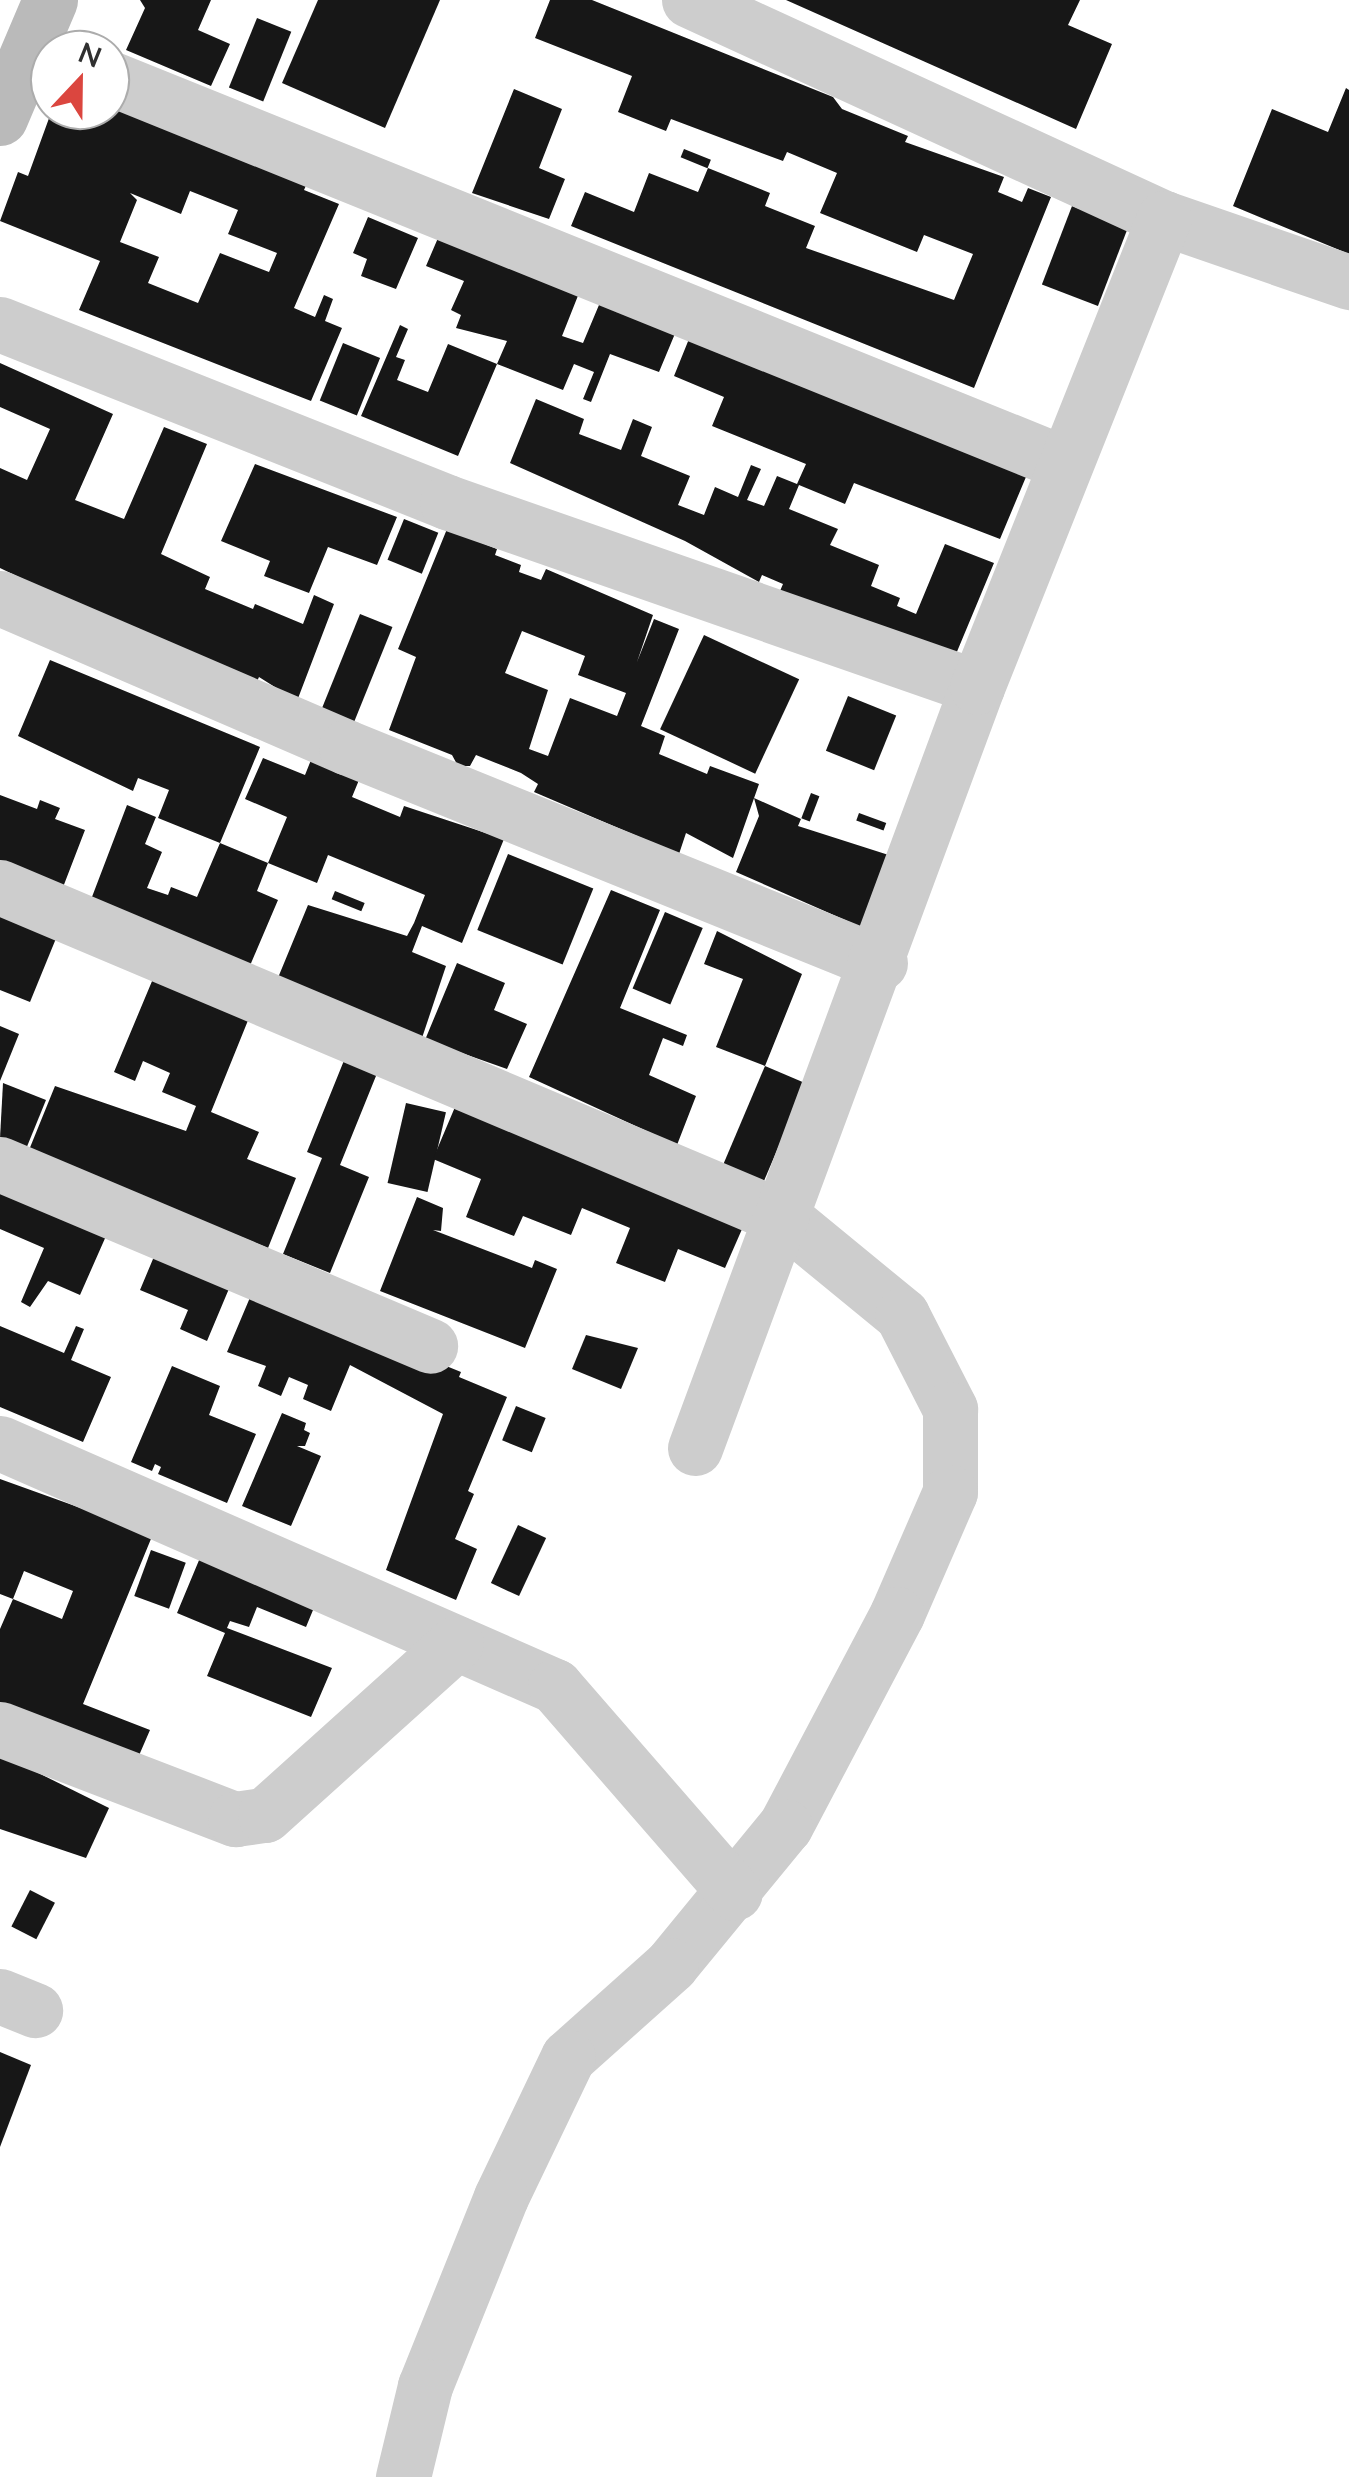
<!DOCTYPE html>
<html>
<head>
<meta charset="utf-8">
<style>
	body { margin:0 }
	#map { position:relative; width:1349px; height:2477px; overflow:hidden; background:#fff; font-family:Lato,sans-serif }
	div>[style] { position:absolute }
	.building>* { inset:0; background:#171717; transform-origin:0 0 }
	.minor>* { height:55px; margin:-27.5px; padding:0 27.5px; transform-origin:27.5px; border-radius:27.5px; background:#cdcdcd }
	.secondary>* { height:55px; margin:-27.5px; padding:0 27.5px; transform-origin:27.5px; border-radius:27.5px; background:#bababa }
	span { translate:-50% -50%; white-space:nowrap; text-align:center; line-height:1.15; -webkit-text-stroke:10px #fff; paint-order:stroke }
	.north { position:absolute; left:30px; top:30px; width:100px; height:100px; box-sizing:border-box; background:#fff; border:2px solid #acacac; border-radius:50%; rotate:22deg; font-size:28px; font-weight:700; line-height:40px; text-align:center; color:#303030 }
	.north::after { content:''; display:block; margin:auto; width:35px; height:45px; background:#db463f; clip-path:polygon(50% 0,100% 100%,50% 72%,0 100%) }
</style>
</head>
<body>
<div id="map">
	<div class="building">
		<i style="clip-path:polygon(140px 0,211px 0,198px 30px,230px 44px,211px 86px,126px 50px,145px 8px)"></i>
		<i style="clip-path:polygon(318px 0,440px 0,385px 128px,282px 83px)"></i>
		<i style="clip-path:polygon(550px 0,592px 0,833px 97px,842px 109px,908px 136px,905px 142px,1004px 177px,998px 192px,1022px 202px,1028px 188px,1051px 197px,974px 388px,571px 226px,585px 192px,634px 212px,649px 173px,698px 192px,708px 168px,770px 193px,765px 206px,815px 226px,806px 248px,954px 300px,973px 254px,924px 235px,917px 252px,820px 213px,837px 173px,787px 152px,783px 161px,671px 119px,666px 131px,618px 112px,632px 76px,535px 38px)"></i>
		<i style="clip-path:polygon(786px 0,1080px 0,1068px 25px,1112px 44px,1076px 129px)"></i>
		<i style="left:257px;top:18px;width:37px;height:75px;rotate:22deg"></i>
		<i style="clip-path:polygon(1346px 88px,1349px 90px,1349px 254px,1233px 206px,1272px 109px,1328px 132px)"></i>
		<i style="clip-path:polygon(514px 89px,562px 109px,539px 168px,565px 179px,549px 219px,472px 193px)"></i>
		<i style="clip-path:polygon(evenodd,110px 93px,308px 181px,304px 190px,339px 204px,294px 308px,315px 317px,324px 295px,333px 299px,325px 321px,342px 328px,311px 401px,79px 310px,100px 261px,0 221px,18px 172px,28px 176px,52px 110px,110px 110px,110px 93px,190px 191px,238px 210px,228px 234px,277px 253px,269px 272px,220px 253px,198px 303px,148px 283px,159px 257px,120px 242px,137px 200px,130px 193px,181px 214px,190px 191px)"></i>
		<i style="left:684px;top:149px;width:29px;height:9px;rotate:22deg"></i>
		<i style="left:1072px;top:206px;width:60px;height:84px;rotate:21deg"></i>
		<i style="clip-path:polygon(368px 217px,418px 238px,396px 289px,361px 276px,367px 259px,353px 253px)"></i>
		<i style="clip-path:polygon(441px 231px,585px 278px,562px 336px,583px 343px,604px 293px,679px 324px,659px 372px,610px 354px,591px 402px,583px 399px,594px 372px,574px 364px,563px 390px,497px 364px,507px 341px,456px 328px,461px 315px,451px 310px,464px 281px,426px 266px)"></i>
		<i style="clip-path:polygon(400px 325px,408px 329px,396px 357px,405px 360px,397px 380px,428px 392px,448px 344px,497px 364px,458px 456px,361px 416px)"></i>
		<i style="clip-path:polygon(693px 329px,1031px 465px,1000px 539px,854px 483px,845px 504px,799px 485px,789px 509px,838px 529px,830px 545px,879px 565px,871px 586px,900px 598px,897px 606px,916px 614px,945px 544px,994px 563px,951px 666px,780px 591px,783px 584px,762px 575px,759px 582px,685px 541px,510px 463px,536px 399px,584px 419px,579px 434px,621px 450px,633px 419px,652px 427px,641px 456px,690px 476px,678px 505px,704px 515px,715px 487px,738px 497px,751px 465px,761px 469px,747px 500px,764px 506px,777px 476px,797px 484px,806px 464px,712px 426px,724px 397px,674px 376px)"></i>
		<i style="left:343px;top:343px;width:40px;height:62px;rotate:22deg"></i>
		<i style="clip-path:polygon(0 363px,113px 414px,75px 500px,124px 519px,164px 427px,207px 444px,161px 554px,210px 577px,205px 589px,253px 609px,255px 604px,303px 624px,314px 595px,334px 604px,297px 701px,259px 677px,253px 690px,0 568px,0 468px,27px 480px,50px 429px,0 407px)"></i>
		<i style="clip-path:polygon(255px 464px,397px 517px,377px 565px,328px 547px,309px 593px,264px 576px,270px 561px,221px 541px)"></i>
		<i style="left:404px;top:519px;width:37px;height:44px;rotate:22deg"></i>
		<i style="clip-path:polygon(evenodd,447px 529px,497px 549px,495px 555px,521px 565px,519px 572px,541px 580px,546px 569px,653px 615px,637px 662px,654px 619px,679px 629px,641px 726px,665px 736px,659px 754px,707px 774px,710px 766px,759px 784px,733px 858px,686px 833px,679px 854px,534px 792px,538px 784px,521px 773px,476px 755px,470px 766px,458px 766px,452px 755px,389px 730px,416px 657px,398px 649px,447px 529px,522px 631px,585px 656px,578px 675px,626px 693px,617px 716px,570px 698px,548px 756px,529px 749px,548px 690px,505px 673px,522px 631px)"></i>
		<i style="left:360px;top:614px;width:35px;height:104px;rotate:22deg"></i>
		<i style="left:704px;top:635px;width:105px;height:104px;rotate:25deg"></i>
		<i style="clip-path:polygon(50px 660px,260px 747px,220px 843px,158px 818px,169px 790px,138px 778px,133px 791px,18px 736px)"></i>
		<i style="left:848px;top:696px;width:52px;height:59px;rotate:22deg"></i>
		<i style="clip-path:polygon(263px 758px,305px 775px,311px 760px,359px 780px,352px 797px,400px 817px,404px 806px,504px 839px,462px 943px,422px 926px,412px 952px,446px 966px,421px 1041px,275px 985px,308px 905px,407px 936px,414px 923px,425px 895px,328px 855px,317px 883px,268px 863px,257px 891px,278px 900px,246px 975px,87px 910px,127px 805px,156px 817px,145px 844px,162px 852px,147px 888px,168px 895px,171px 887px,197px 897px,220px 843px,268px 863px,287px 817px,245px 799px)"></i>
		<i style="left:811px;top:793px;width:9px;height:27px;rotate:21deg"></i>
		<i style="clip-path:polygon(0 795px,37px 809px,40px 800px,60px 808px,55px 819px,85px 830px,60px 895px,0 869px)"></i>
		<i style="clip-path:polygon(754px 798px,801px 819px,798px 826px,898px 858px,870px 931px,736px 872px,759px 816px)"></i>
		<i style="left:859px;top:813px;width:29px;height:8px;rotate:20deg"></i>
		<i style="left:508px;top:854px;width:92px;height:82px;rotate:22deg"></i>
		<i style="clip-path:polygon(611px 890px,660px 910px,620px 1008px,687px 1035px,683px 1046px,663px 1038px,649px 1075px,696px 1096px,677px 1145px,529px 1077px)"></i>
		<i style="left:335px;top:891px;width:32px;height:9px;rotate:22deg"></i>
		<i style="left:665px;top:912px;width:41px;height:83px;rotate:23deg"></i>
		<i style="clip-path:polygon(0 913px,57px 936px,30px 1002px,0 990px)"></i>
		<i style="clip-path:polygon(717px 931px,802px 974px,765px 1066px,716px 1047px,743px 979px,704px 964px)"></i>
		<i style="clip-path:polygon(457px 963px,505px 983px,494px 1010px,527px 1024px,507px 1069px,425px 1040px)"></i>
		<i style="clip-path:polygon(155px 974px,251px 1013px,211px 1112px,259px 1132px,247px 1159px,296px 1178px,268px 1248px,29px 1150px,55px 1086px,186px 1131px,196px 1106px,162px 1092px,170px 1073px,143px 1061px,135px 1081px,114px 1072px)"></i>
		<i style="clip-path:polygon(0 1026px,19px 1034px,0 1081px)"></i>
		<i style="clip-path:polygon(345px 1058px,378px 1071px,340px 1165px,369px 1177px,330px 1273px,283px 1254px,322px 1158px,307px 1152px)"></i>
		<i style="left:765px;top:1066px;width:44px;height:108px;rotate:23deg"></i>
		<i style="clip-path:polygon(3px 1083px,46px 1100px,26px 1149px,0 1138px)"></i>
		<i style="left:406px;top:1103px;width:41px;height:82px;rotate:13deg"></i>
		<i style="clip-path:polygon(455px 1107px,746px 1220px,725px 1268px,678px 1249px,665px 1282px,616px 1263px,630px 1228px,582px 1208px,571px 1235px,523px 1216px,514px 1236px,466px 1217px,481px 1179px,433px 1159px)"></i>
		<i style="clip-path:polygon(0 1181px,110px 1227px,80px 1295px,48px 1281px,30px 1307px,21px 1302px,44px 1248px,0 1229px)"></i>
		<i style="clip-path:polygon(417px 1197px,443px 1208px,441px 1231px,433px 1230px,532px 1268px,535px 1260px,557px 1269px,525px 1348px,380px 1291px)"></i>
		<i style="clip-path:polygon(158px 1247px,236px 1272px,207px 1341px,180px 1329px,188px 1310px,140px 1290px)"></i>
		<i style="clip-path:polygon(254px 1288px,461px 1372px,459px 1377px,507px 1397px,468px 1491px,474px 1494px,455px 1539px,477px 1549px,456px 1600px,386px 1570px,443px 1414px,350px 1365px,331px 1411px,303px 1399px,308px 1385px,289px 1377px,281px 1396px,258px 1386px,266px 1366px,227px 1352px)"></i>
		<i style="clip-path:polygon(0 1326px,64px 1353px,76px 1326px,84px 1329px,71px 1360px,111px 1377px,83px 1442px,0 1407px)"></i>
		<i style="clip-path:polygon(586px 1335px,638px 1348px,621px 1389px,572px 1369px)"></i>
		<i style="clip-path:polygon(172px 1366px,220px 1386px,209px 1415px,256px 1434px,227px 1503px,158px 1474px,161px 1467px,155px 1464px,152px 1471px,131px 1462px)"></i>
		<i style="left:516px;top:1406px;width:32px;height:37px;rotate:22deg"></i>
		<i style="clip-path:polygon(282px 1413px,306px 1423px,304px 1430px,310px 1433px,305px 1446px,297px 1446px,321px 1456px,291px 1526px,242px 1506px)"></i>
		<i style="clip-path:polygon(0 1479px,153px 1534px,83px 1704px,150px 1730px,134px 1767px,0 1707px,0 1629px,13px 1599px,62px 1619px,73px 1591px,24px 1571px,13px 1599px,0 1594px)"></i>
		<i style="left:518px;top:1525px;width:31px;height:64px;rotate:25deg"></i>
		<i style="left:151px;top:1550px;width:37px;height:49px;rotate:20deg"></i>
		<i style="clip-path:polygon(202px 1553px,318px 1598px,306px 1627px,257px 1607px,249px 1627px,230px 1621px,227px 1628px,332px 1668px,311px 1717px,207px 1676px,225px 1633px,177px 1613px)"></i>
		<i style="clip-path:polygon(0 1754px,109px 1808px,86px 1858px,0 1829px)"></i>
		<i style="left:30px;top:1890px;width:28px;height:41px;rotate:27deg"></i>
		<i style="clip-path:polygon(0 2052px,31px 2065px,0 2147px)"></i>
	</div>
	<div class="minor">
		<i style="left:689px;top:0;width:523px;rotate:24.65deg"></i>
		<i style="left:1164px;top:218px;width:196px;rotate:19.1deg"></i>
		<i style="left:110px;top:78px;width:1029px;rotate:21.98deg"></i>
		<i style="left:0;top:324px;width:481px;rotate:21.7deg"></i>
		<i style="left:447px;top:502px;width:561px;rotate:19.24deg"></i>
		<i style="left:0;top:598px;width:377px;rotate:23.3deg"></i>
		<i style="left:346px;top:747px;width:576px;rotate:22.02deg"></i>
		<i style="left:0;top:887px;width:851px;rotate:22.89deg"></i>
		<i style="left:784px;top:1218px;width:153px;rotate:39.4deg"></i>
		<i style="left:902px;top:1315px;width:106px;rotate:62.9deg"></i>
		<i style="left:950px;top:1409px;width:83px;rotate:90deg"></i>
		<i style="left:950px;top:1492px;width:133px;rotate:113.5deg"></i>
		<i style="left:897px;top:1614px;width:240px;rotate:117.8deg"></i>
		<i style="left:785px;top:1826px;width:180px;rotate:129.4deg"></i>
		<i style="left:671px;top:1965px;width:138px;rotate:138.2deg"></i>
		<i style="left:568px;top:2057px;width:155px;rotate:115.6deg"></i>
		<i style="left:501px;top:2197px;width:204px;rotate:111.9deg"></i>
		<i style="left:425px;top:2386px;width:94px;rotate:103.6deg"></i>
		<i style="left:0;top:1164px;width:467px;rotate:22.9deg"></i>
		<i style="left:0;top:1443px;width:606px;rotate:23.65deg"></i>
		<i style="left:555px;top:1686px;width:274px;rotate:49deg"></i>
		<i style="left:695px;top:1448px;width:812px;rotate:-69.67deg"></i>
		<i style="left:977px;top:687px;width:505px;rotate:-68.26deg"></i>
		<i style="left:0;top:1729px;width:252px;rotate:21deg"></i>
		<i style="left:235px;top:1819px;width:30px;rotate:-8deg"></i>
		<i style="left:265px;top:1815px;width:257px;rotate:-42deg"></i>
		<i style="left:0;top:1996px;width:38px;rotate:22deg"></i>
	</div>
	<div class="secondary">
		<i style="left:0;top:118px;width:128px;rotate:-67deg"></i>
	</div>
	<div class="north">N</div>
</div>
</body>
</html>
